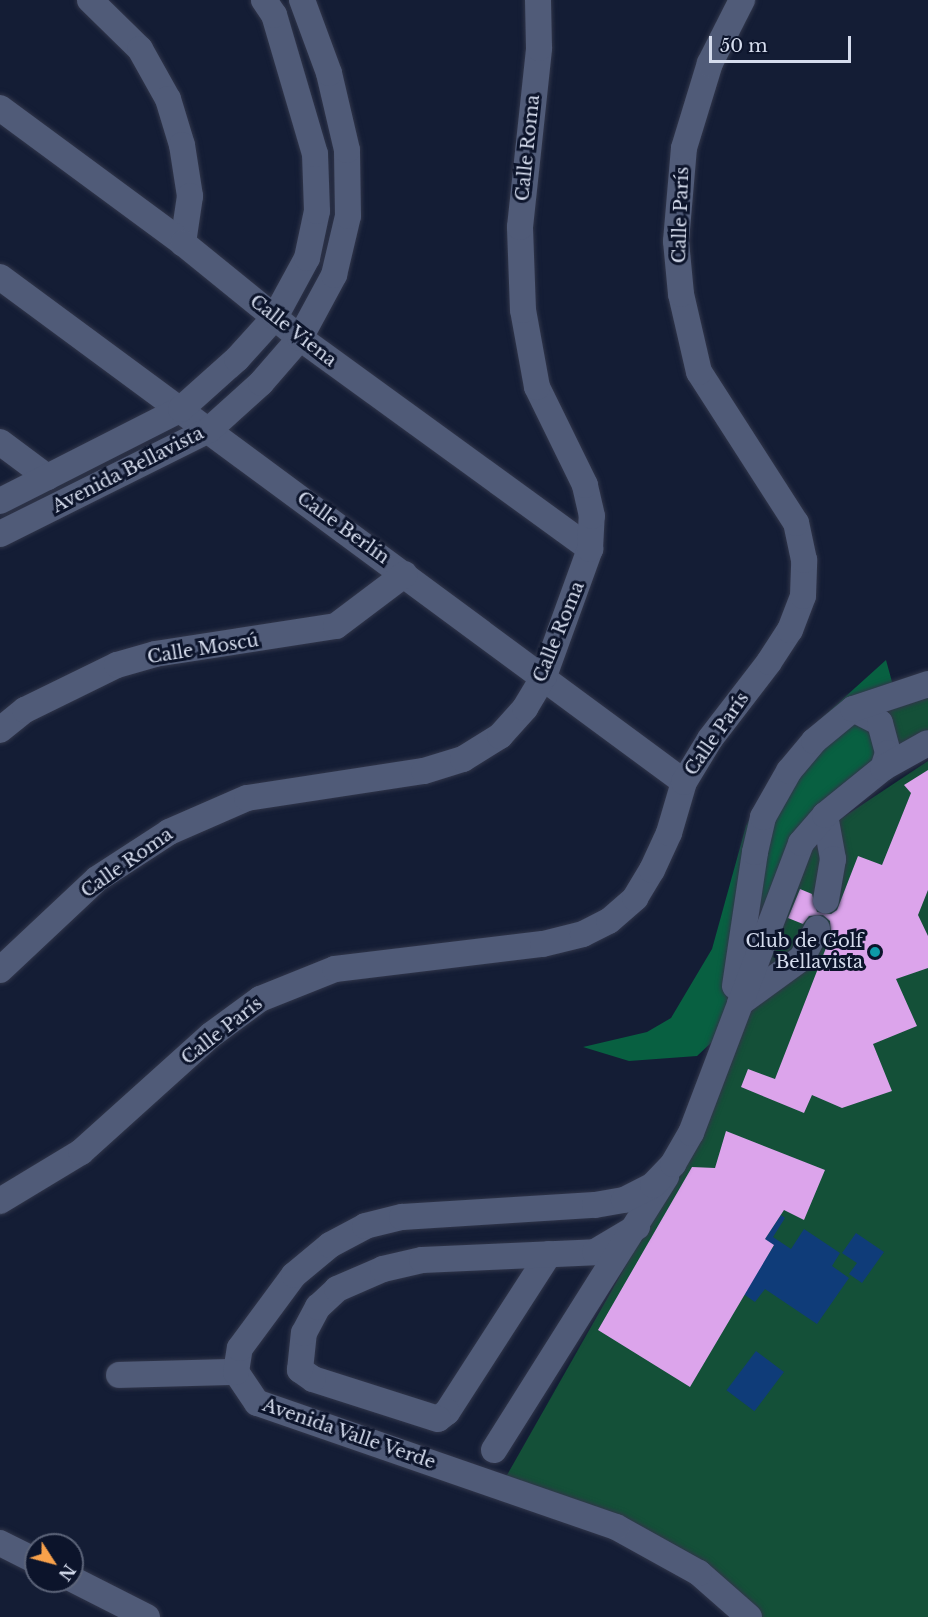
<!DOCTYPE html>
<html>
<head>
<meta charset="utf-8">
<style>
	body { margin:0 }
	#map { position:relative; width:928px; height:1617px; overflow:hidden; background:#141d35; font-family:"Libre Baskerville",serif }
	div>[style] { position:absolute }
	.green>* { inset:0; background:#145038 }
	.forest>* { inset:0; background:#086041 }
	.water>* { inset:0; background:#0f3c79; transform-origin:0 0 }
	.building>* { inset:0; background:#dca4eb }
	.roads { filter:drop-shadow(0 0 2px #31364a) drop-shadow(0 0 2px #31364a) }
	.minor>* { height:26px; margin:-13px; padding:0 13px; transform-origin:13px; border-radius:13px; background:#505b78 }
	.dots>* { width:16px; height:16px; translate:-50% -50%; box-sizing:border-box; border:3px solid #0c142b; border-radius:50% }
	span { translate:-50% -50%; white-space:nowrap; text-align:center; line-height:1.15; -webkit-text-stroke:6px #0c142b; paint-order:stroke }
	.street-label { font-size:18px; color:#d5dced }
	.poi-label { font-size:18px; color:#d5dced }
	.right { translate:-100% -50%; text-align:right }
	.north { position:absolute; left:24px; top:1533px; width:60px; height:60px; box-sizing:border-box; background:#0c142b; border:2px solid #5c6479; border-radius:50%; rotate:126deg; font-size:16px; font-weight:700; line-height:24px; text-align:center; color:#d5dced }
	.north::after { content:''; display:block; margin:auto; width:21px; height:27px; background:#f8a14b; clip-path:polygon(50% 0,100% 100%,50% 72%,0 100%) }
	.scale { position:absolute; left:709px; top:36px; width:142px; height:27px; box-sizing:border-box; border:3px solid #d5dced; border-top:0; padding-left:8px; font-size:18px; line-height:21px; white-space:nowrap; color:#d5dced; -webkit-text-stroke:4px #0c142b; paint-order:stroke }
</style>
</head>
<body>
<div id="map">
	<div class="green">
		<i style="clip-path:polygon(928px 691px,928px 741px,892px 760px,852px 716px)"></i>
		<i style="clip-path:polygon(928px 761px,928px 1617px,762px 1617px,735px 1594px,503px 1482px,680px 1170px,813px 847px,842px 818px)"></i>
	</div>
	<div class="forest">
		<i style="clip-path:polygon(886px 660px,897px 700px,853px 716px,877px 735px,878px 768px,822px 812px,726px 1029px,697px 1056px,629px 1061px,583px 1047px,647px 1032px,671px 1018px,712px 949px,746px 826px,773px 774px,805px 733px)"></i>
	</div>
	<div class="water">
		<i style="clip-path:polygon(781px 1215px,785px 1218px,773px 1237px,791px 1249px,804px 1229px,840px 1253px,832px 1266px,849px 1278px,817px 1324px,765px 1289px,755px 1302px,742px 1293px,774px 1246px,765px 1239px)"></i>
		<i style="clip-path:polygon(856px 1233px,884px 1252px,862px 1283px,849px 1274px,857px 1263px,842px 1253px)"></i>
		<i style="left:756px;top:1351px;width:35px;height:49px;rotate:37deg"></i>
	</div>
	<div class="building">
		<i style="clip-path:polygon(928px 770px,928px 890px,918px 915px,928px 936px,928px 968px,896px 979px,917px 1026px,873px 1044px,892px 1091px,842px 1108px,812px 1095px,804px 1113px,741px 1087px,748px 1069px,775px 1079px,831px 935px,830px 921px,823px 915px,809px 916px,803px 924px,788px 918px,800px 889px,812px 894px,817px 912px,831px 914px,837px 910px,858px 856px,882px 865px,911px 793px,904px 785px)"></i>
		<i style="clip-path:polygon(726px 1131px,825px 1170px,804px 1220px,784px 1210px,765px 1239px,774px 1245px,690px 1387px,598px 1330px,692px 1167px,715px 1168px)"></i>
	</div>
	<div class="roads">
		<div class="minor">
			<i style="left:90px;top:0;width:70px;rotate:44.4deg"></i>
			<i style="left:140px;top:49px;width:57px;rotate:60.8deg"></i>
			<i style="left:168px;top:99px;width:48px;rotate:73.1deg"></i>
			<i style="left:182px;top:145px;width:52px;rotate:81.1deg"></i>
			<i style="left:190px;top:196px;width:48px;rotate:98.5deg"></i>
			<i style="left:0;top:108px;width:227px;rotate:36.4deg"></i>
			<i style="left:183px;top:243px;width:151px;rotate:39.1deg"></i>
			<i style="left:300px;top:338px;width:359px;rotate:36deg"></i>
			<i style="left:0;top:277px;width:850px;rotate:36.44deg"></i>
			<i style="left:0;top:442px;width:59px;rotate:36.7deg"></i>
			<i style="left:0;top:501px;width:203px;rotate:-26.9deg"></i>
			<i style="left:181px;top:409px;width:75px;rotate:-41.8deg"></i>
			<i style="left:237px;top:359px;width:57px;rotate:-47.9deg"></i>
			<i style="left:275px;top:317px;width:67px;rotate:-61.5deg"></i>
			<i style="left:307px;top:258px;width:48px;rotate:-78deg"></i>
			<i style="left:317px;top:211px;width:57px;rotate:-92deg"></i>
			<i style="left:315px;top:154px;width:145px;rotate:-106.4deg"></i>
			<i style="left:274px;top:15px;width:18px;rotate:-124deg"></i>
			<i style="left:0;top:534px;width:233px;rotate:-26.5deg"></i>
			<i style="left:209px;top:430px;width:70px;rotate:-42.1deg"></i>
			<i style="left:261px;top:383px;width:60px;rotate:-49.1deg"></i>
			<i style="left:300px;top:338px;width:72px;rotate:-61.6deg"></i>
			<i style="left:334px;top:275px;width:61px;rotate:-76.7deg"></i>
			<i style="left:348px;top:216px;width:66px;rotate:-90.9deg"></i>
			<i style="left:347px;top:150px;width:79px;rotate:-103.2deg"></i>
			<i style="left:329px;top:73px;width:78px;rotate:-110.3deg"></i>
			<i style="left:853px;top:709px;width:30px;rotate:27deg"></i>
			<i style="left:880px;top:723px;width:31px;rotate:75deg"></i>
			<i style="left:888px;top:753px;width:16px;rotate:108deg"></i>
			<i style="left:0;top:730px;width:32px;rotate:-39deg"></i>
			<i style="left:25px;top:710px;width:102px;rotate:-26.1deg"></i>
			<i style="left:117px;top:665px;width:40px;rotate:-16deg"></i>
			<i style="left:155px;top:654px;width:183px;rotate:-8.8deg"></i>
			<i style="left:336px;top:626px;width:86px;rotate:-37deg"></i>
			<i style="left:825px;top:815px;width:45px;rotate:79.7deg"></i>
			<i style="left:833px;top:859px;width:42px;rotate:99.7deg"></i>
			<i style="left:0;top:970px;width:133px;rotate:-43.2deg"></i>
			<i style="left:97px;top:879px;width:86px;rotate:-33.1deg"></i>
			<i style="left:169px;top:832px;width:85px;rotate:-23.6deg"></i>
			<i style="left:247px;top:798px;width:179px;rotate:-8.7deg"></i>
			<i style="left:424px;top:771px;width:41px;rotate:-17.1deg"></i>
			<i style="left:463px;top:759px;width:44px;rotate:-31.9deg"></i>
			<i style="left:500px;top:736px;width:38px;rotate:-48deg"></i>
			<i style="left:525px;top:708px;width:37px;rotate:-59deg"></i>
			<i style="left:544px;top:676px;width:135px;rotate:-70.1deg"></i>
			<i style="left:590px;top:549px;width:33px;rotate:-87deg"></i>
			<i style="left:592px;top:516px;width:32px;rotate:-103deg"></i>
			<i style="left:585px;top:485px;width:109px;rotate:-116.1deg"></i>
			<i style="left:537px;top:387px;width:78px;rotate:-100.3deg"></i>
			<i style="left:523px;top:310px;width:83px;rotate:-92.1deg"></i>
			<i style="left:520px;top:227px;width:180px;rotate:-83.9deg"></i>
			<i style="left:539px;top:48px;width:48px;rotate:-91.2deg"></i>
			<i style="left:735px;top:986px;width:135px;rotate:-81.5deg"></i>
			<i style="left:755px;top:852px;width:36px;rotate:-77deg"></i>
			<i style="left:763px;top:817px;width:53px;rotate:-60.5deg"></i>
			<i style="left:789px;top:771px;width:39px;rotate:-50deg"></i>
			<i style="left:814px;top:741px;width:50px;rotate:-39.4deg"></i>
			<i style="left:853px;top:709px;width:79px;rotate:-18.4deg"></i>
			<i style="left:740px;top:1003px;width:77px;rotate:-36deg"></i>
			<i style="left:802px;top:958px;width:33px;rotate:-63deg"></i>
			<i style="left:0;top:1201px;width:95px;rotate:-31.2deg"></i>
			<i style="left:81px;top:1152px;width:175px;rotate:-42deg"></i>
			<i style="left:211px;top:1035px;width:61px;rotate:-36.3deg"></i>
			<i style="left:260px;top:999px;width:81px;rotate:-21.8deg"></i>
			<i style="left:335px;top:969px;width:209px;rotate:-6.9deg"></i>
			<i style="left:543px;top:944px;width:41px;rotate:-14deg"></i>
			<i style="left:583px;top:934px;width:29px;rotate:-27deg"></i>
			<i style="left:609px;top:921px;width:35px;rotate:-41deg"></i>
			<i style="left:635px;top:898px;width:33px;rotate:-59deg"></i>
			<i style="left:652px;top:870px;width:41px;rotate:-65.3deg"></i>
			<i style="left:669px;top:833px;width:53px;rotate:-73.6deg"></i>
			<i style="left:684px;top:782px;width:50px;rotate:-58.8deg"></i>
			<i style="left:710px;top:739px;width:97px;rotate:-52.5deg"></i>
			<i style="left:769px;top:662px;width:38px;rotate:-57deg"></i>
			<i style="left:790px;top:630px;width:36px;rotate:-69deg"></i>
			<i style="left:803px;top:596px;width:36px;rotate:-88deg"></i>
			<i style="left:804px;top:560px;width:38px;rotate:-102deg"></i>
			<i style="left:796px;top:523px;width:179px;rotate:-122.7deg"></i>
			<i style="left:699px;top:372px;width:80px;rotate:-103deg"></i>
			<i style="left:681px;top:294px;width:53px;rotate:-95.4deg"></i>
			<i style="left:676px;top:241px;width:93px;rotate:-85.1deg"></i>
			<i style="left:684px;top:148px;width:89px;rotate:-73deg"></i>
			<i style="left:710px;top:63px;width:71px;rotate:-63.1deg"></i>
			<i style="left:549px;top:1254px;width:188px;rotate:122.8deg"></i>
			<i style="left:447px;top:1412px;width:11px;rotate:142deg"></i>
			<i style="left:438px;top:1419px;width:131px;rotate:-162.3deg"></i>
			<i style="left:313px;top:1379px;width:16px;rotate:-145deg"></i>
			<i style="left:300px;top:1370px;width:37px;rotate:-84deg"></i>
			<i style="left:304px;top:1333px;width:30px;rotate:-62deg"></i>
			<i style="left:318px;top:1307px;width:26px;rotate:-43deg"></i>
			<i style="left:337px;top:1289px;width:50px;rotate:-23.5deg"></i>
			<i style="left:383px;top:1269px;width:40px;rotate:-13deg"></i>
			<i style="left:422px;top:1260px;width:173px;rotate:-2.6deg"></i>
			<i style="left:595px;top:1252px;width:49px;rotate:-30.8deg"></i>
			<i style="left:119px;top:1375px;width:117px;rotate:-1.5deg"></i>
			<i style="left:494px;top:1450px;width:323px;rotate:-57.8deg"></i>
			<i style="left:0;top:1543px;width:40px;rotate:26.6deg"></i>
			<i style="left:72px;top:1579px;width:84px;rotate:26.9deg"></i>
			<i style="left:749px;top:1617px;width:67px;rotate:-138.7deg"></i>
			<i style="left:699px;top:1573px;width:95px;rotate:-151deg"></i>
			<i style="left:616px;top:1527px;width:380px;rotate:-160.9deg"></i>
			<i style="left:257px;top:1403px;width:37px;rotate:-124deg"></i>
			<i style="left:236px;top:1372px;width:24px;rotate:-81deg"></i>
			<i style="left:240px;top:1348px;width:91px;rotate:-53.5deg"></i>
			<i style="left:294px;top:1275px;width:47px;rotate:-39.8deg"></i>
			<i style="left:330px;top:1245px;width:40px;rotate:-28deg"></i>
			<i style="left:365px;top:1226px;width:38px;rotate:-14deg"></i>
			<i style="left:402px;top:1217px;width:193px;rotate:-3.6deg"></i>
			<i style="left:595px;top:1205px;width:29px;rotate:-10deg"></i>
			<i style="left:624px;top:1200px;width:33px;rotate:-27deg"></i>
			<i style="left:653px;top:1185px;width:29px;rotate:-46deg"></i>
			<i style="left:673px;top:1164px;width:36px;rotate:-60deg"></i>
			<i style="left:691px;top:1133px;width:310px;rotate:-69.2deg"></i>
			<i style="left:801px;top:843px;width:37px;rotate:-49deg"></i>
			<i style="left:825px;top:815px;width:75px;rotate:-39deg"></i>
			<i style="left:883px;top:768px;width:51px;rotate:-29.1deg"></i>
		</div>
	</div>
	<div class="dots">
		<i style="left:875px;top:952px;background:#0f9aa8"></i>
	</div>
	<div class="street-label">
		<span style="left:528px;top:148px;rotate:-84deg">Calle Roma</span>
		<span style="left:681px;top:215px;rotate:-88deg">Calle París</span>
		<span style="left:293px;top:331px;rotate:38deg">Calle Viena</span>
		<span style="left:128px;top:470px;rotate:-27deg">Avenida Bellavista</span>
		<span style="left:343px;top:528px;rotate:36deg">Calle Berlín</span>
		<span style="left:559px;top:632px;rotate:-68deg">Calle Roma</span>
		<span style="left:203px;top:649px;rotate:-9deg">Calle Moscú</span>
		<span style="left:717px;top:734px;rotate:-55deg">Calle París</span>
		<span style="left:127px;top:863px;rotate:-35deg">Calle Roma</span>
		<span style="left:222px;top:1031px;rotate:-38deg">Calle París</span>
		<span style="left:349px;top:1434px;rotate:19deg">Avenida Valle Verde</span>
	</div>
	<div class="poi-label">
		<span class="right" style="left:863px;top:952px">Club de Golf<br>Bellavista</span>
	</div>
	<div class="north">N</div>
	<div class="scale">50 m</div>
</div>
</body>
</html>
